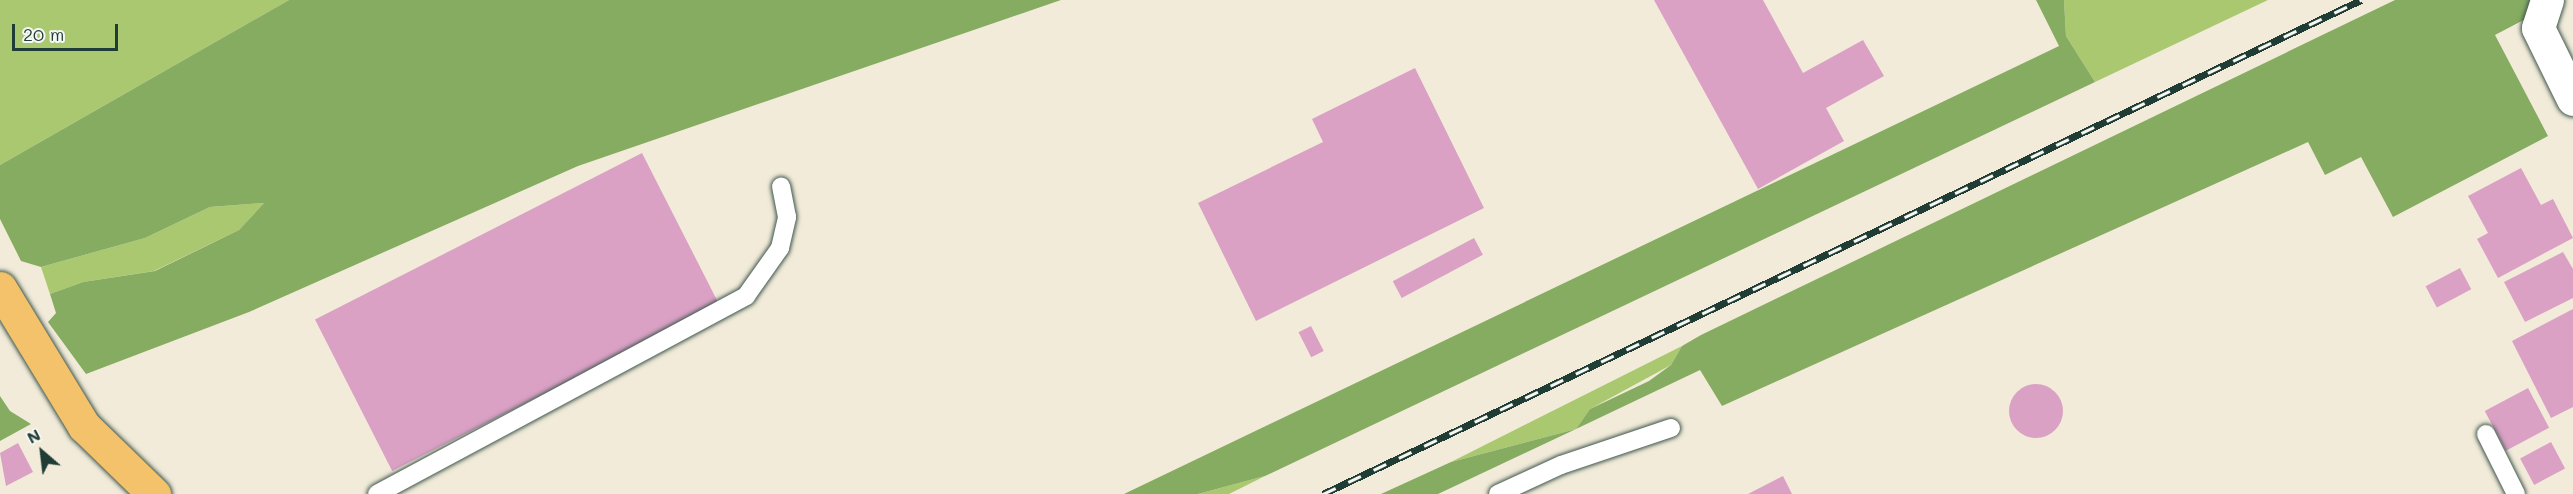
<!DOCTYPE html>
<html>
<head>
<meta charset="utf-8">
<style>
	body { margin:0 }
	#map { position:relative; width:2573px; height:494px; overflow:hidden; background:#f2ebd9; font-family:Mali,sans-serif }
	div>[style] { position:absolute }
	.green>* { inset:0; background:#a9c870 }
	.forest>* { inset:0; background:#86ac62 }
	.building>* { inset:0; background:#daa1c5; transform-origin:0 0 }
	.round { border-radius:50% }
	.roads { filter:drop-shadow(0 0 2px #3f574d) drop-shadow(0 0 2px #3f574d) }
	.service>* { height:18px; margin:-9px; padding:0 9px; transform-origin:9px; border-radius:9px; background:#fff }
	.minor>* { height:33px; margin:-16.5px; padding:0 16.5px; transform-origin:16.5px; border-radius:16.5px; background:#fff }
	.primary>* { height:33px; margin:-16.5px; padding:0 16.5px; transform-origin:16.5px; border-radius:16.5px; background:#f4c26a }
	.rail>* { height:7px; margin-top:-3.5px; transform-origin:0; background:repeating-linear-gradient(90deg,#f6f6f2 0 14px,#1f3d34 0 28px); box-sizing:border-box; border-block:2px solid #1f3d34 }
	span { translate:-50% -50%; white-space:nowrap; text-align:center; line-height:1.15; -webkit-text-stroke:4.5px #f6f6f2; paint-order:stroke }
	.north { position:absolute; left:12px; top:422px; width:60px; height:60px; -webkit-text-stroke:4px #f6f6f2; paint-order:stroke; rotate:332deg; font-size:16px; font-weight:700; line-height:24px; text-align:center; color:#1f3d34 }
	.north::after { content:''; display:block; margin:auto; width:21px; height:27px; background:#1f3d34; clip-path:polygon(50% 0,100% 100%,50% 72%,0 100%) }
	.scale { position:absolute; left:12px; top:24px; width:106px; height:27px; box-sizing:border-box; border:3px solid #1f3d34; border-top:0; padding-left:8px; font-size:18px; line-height:21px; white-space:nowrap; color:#1f3d34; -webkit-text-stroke:4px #f6f6f2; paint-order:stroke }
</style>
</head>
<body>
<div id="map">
	<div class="green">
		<i style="clip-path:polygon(0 0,289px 0,0 165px)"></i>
		<i style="clip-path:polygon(2064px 0,2268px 0,2095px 82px,2066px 36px)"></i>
		<i style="clip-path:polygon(264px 203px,239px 230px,154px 271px,83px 282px,50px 294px,41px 267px,145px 238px,210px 207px)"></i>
		<i style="clip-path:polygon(1682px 346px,1671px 365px,1590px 409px,1576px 429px,1451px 462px)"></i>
		<i style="clip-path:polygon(1265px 476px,1229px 494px,1198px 494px)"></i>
	</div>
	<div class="forest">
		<i style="clip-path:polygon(289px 0,1061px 0,578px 166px,249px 312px,86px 374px,48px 322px,56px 313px,50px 294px,83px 282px,155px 271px,239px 230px,264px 203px,210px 207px,145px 238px,41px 267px,21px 261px,0 219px,0 165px)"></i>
		<i style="clip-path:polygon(2036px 0,2064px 0,2066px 36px,2095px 82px,1265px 476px,1198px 494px,1124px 494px,2059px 46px)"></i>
		<i style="clip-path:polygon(2395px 0,2530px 0,2533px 15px,2495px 35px,2548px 136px,2393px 217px,2361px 157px,2325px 175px,2308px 142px,1722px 406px,1700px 370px,1576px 429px,1438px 494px,1381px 494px,1451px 462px,1576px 429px,1590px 409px,1649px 381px,1671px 365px,1682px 346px,1701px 335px)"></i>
		<i style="clip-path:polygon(0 396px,10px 411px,31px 424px,0 441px)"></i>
	</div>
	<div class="building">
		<i style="clip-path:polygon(1654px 0,1763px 0,1803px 73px,1863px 40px,1884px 76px,1826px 108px,1844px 141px,1758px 189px)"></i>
		<i style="clip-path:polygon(1415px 68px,1484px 208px,1256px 321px,1198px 203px,1323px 142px,1312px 119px)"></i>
		<i style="left:642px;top:153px;width:170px;height:367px;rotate:63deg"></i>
		<i style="clip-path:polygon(2521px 168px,2541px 205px,2553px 199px,2573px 238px,2498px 278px,2477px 239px,2488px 233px,2468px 196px)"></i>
		<i style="left:1474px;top:238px;width:19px;height:92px;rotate:62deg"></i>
		<i style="clip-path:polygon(2563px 252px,2573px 269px,2573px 298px,2525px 322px,2504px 282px)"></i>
		<i style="left:2460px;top:268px;width:24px;height:39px;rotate:62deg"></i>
		<i style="clip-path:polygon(2573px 309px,2573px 407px,2551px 418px,2512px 341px)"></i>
		<i style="left:1311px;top:326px;width:28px;height:14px;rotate:63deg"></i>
		<i class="round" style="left:2009px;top:384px;width:54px;height:54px"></i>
		<i style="left:2528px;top:388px;width:45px;height:49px;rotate:62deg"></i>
		<i style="left:2551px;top:442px;width:30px;height:35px;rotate:62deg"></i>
		<i style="clip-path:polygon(18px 443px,33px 472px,6px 486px,0 453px)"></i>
		<i style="clip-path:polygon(1783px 476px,1792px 494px,1748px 494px)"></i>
	</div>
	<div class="roads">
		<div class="service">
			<i style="left:2486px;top:434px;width:67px;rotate:63.4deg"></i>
			<i style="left:377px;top:494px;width:419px;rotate:-28.2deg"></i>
			<i style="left:746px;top:296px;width:59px;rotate:-54.7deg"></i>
			<i style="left:780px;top:248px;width:32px;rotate:-77deg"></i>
			<i style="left:787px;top:217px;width:31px;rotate:-101deg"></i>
			<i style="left:1498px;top:494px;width:69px;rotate:-24.7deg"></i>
			<i style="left:1561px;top:465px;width:116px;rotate:-18.6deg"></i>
		</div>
		<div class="minor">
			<i style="left:2547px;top:0;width:29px;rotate:108deg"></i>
			<i style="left:2538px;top:28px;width:79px;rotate:63.8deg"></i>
		</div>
		<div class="primary">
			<i style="left:0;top:288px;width:162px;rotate:58.7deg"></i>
			<i style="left:84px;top:426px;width:98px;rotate:44.2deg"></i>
		</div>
	</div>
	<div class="rail">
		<i style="left:1323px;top:494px;width:1150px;rotate:-25.45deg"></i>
	</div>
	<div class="north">N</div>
	<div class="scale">20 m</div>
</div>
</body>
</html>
